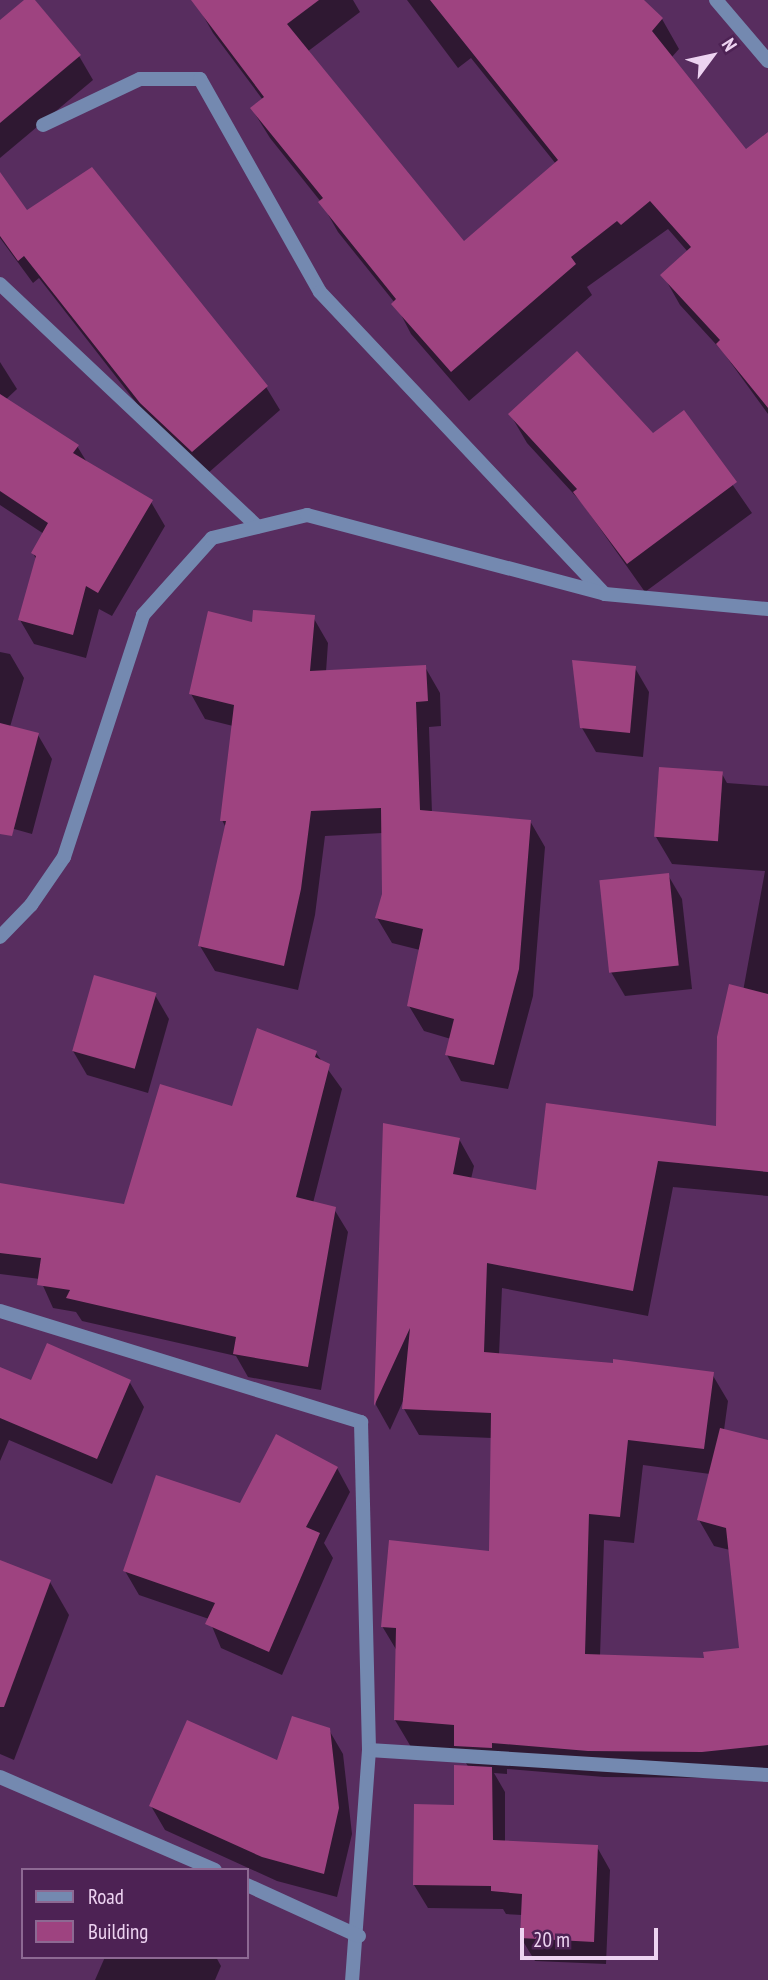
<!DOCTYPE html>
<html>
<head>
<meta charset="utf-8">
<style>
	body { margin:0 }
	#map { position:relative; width:768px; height:1980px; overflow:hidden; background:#582d5f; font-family:"PT Sans Narrow",sans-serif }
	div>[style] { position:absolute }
	.shadow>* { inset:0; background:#0007 }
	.building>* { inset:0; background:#9e4380; transform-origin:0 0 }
	.street>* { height:14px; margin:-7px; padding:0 7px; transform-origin:7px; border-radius:7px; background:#7489b0 }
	span { translate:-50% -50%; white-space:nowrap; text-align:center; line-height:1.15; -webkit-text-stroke:6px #4d2254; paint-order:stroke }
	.legend { position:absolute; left:21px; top:1868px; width:228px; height:91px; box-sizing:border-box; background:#4d2254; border:2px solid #8d6993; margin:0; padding:9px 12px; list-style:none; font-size:21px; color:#edd3f1 }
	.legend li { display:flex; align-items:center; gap:14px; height:35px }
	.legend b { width:35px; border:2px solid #8d6993 }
	.north { position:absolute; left:677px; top:21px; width:70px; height:70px; -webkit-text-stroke:5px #4d2254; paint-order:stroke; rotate:57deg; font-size:19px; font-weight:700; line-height:28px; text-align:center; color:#edd3f1 }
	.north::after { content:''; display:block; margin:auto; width:24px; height:32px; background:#edd3f1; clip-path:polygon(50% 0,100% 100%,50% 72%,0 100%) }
	.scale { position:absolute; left:520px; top:1928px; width:138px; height:32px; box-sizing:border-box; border:4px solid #edd3f1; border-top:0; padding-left:9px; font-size:21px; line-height:24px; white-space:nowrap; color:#edd3f1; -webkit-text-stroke:5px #4d2254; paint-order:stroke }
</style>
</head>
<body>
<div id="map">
	<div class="shadow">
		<i style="clip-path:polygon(27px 0,32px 0,79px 56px,93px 80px,0 158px,0 23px)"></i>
		<i style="clip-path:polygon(200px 0,353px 0,360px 12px,307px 52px,464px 244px,556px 164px,471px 58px,458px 68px,407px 0,642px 0,662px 19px,679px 49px,671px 58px,745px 151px,768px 135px,768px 414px,723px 352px,680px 305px,663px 275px,688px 252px,668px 229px,587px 287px,592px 295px,469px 401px,411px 334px,395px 303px,338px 232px,321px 202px,270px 138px,252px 109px,263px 100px,213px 33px,196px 3px)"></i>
		<i style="clip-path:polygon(0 175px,27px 212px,266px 387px,280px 410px,207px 474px,145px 414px,39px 278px,33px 283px,0 238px)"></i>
		<i style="clip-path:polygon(0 362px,17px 389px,0 405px)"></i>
		<i style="clip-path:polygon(683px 413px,752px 513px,645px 592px,582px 503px,527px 443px,510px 414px,652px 435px)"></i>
		<i style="clip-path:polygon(0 425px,77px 446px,88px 464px,151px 502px,165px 526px,112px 616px,99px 609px,86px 658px,34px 644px,20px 620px,36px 559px,33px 553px,44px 534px,0 505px)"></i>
		<i style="clip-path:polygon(313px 617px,328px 643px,326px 672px,425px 667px,440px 693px,441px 726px,429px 727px,432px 813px,530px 821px,545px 847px,533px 996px,508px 1089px,461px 1081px,447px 1055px,451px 1039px,424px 1031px,409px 1006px,420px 950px,392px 943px,377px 918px,383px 894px,383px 833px,325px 836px,315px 915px,298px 990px,215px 971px,200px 946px,226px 828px,222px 820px,233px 726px,205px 719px,191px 694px,254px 624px)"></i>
		<i style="clip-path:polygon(0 652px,10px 654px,24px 678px,10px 727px,38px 735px,52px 759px,32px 834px,0 825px)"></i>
		<i style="clip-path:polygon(635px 668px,649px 692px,643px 757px,596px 752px,582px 728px)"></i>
		<i style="clip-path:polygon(evenodd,722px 774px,727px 783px,768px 786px,768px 1196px,673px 1187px,648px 1316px,502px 1288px,499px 1355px,712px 1374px,728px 1401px,724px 1430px,768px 1442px,768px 1773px,718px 1778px,604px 1777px,507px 1769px,507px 1774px,494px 1773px,505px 1792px,505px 1842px,597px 1847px,610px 1870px,606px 1964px,535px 1961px,521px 1938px,522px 1915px,506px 1914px,503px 1909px,428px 1908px,414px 1885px,456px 1807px,469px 1768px,458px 1750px,411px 1747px,395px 1720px,397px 1651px,382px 1626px,490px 1552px,492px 1438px,419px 1435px,404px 1409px,404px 1399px,390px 1430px,376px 1405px,385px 1125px,459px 1139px,474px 1166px,471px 1179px,537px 1192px,718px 1128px,765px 871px,672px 864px,656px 837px,722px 774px,643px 1465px,710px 1474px,699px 1520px,714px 1546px,730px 1550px,740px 1649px,706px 1660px,600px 1656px,604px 1540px,634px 1543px,643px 1465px)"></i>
		<i style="clip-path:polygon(668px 875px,682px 899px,692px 989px,625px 996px,611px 972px)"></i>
		<i style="clip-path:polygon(155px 995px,169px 1019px,148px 1093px,87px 1075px,73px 1051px)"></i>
		<i style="clip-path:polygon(316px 1053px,342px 1089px,313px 1203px,334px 1209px,348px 1232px,321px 1390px,248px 1377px,236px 1356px,82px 1321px,76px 1312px,53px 1308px,40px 1279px,0 1274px,0 1186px,125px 1206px,233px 1108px)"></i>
		<i style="clip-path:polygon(0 1369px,32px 1383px,129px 1381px,144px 1407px,112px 1484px,9px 1440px,0 1461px)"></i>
		<i style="clip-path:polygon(337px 1468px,350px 1492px,324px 1543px,333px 1558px,282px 1675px,221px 1648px,209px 1619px,139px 1595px,125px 1571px,241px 1505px)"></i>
		<i style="clip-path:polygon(0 1562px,50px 1582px,69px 1615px,14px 1760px,0 1754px)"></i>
		<i style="clip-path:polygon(329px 1730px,343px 1754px,352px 1834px,337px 1897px,277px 1881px,165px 1830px,151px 1806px,278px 1762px)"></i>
		<i style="clip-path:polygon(105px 1957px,216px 1957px,221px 1966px,215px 1980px,95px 1980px)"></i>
	</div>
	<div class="building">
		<i style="clip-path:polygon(24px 0,35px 0,81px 55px,0 123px,0 20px)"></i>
		<i style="clip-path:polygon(191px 0,319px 0,287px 24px,464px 241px,558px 160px,430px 0,644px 0,663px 18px,652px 31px,746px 149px,768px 132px,768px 408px,716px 344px,720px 340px,660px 275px,691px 247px,650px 201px,621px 225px,617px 221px,571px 257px,576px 264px,451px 372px,391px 304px,396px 299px,318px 202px,323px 198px,250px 108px,264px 97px)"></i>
		<i style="clip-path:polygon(92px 167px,268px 386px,192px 452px,140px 403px,24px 256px,18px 261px,0 236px,0 172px,27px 210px)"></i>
		<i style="clip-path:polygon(577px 351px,653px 433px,684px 410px,737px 482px,627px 564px,573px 492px,577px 489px,508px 414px)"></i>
		<i style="clip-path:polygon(0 394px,79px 445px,73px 453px,153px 500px,98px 593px,86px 586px,73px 635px,18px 620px,36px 556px,31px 553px,48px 523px,0 491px)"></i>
		<i style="clip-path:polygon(253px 610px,315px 615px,310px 671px,426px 665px,428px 701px,416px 702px,420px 810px,531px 820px,519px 969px,494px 1065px,445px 1055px,454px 1019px,407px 1006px,423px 929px,375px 918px,382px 894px,381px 808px,311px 811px,301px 889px,284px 966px,198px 946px,226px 821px,220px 821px,234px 705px,189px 694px,208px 611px,252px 622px)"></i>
		<i style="clip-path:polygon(572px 660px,636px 666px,630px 733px,580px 728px)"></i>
		<i style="clip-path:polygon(0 723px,39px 733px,12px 836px,0 834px)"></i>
		<i style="left:659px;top:767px;width:64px;height:70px;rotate:4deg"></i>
		<i style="left:669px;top:873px;width:93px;height:70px;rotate:84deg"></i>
		<i style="left:94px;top:975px;width:65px;height:79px;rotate:16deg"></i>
		<i style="clip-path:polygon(729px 984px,768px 994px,768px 1172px,658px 1161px,633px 1291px,487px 1263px,484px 1352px,613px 1363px,613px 1359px,714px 1372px,704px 1449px,628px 1440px,620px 1517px,589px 1514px,585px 1654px,704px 1658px,703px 1652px,739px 1648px,726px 1528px,697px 1520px,720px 1428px,768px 1440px,768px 1745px,702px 1752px,588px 1751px,492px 1743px,492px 1748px,454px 1746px,454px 1725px,394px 1720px,396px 1628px,381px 1627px,389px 1540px,489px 1551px,491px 1413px,402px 1409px,410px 1328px,374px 1406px,383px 1123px,460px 1138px,453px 1174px,536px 1190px,546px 1103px,716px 1126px,717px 1037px)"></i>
		<i style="clip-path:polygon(257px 1028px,317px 1051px,315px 1057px,330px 1064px,296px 1197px,336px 1207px,308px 1367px,233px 1354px,236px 1337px,66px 1298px,70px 1290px,37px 1285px,41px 1258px,0 1253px,0 1183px,124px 1204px,160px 1084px,232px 1106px)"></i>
		<i style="clip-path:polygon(47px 1343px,131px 1380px,97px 1459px,0 1418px,0 1367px,31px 1380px)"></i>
		<i style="clip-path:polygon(276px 1434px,338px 1467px,306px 1527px,320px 1533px,269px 1652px,205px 1624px,215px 1603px,123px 1571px,156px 1475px,240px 1503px)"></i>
		<i style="clip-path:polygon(0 1560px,51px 1580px,4px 1707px,0 1707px)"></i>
		<i style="clip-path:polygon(292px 1716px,330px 1728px,339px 1808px,324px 1874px,262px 1857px,149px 1806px,187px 1720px,277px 1760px)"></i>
		<i style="clip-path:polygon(454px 1765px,492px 1767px,493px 1840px,598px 1845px,594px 1942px,520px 1938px,522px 1894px,491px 1891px,491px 1886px,413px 1885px,414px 1804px,454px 1805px)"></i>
	</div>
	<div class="street">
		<i style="left:716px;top:0;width:80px;rotate:49.6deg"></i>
		<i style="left:43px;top:125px;width:107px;rotate:-25.4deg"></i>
		<i style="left:140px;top:79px;width:60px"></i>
		<i style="left:200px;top:79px;width:244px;rotate:60.6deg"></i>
		<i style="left:320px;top:292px;width:415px;rotate:46.7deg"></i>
		<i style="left:0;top:284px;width:354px;rotate:43.3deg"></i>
		<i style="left:0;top:937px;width:45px;rotate:-45.9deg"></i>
		<i style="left:31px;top:905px;width:58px;rotate:-55.5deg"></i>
		<i style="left:64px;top:857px;width:255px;rotate:-71.9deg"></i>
		<i style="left:143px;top:615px;width:103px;rotate:-48.1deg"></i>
		<i style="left:212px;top:538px;width:98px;rotate:-13.6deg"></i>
		<i style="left:307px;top:515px;width:308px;rotate:14.8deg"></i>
		<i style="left:605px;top:594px;width:164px;rotate:5.3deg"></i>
		<i style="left:0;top:1311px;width:378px;rotate:17.1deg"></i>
		<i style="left:361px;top:1422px;width:328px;rotate:88.6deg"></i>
		<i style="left:369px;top:1750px;width:231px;rotate:94.2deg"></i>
		<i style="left:369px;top:1750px;width:400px;rotate:3.6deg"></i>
		<i style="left:0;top:1777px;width:234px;rotate:23.4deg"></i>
		<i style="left:247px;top:1885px;width:123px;rotate:24.5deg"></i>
	</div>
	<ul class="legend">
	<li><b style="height:9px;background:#7489b0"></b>Road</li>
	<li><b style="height:19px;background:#9e4380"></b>Building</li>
	</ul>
	<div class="north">N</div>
	<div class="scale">20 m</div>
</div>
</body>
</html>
